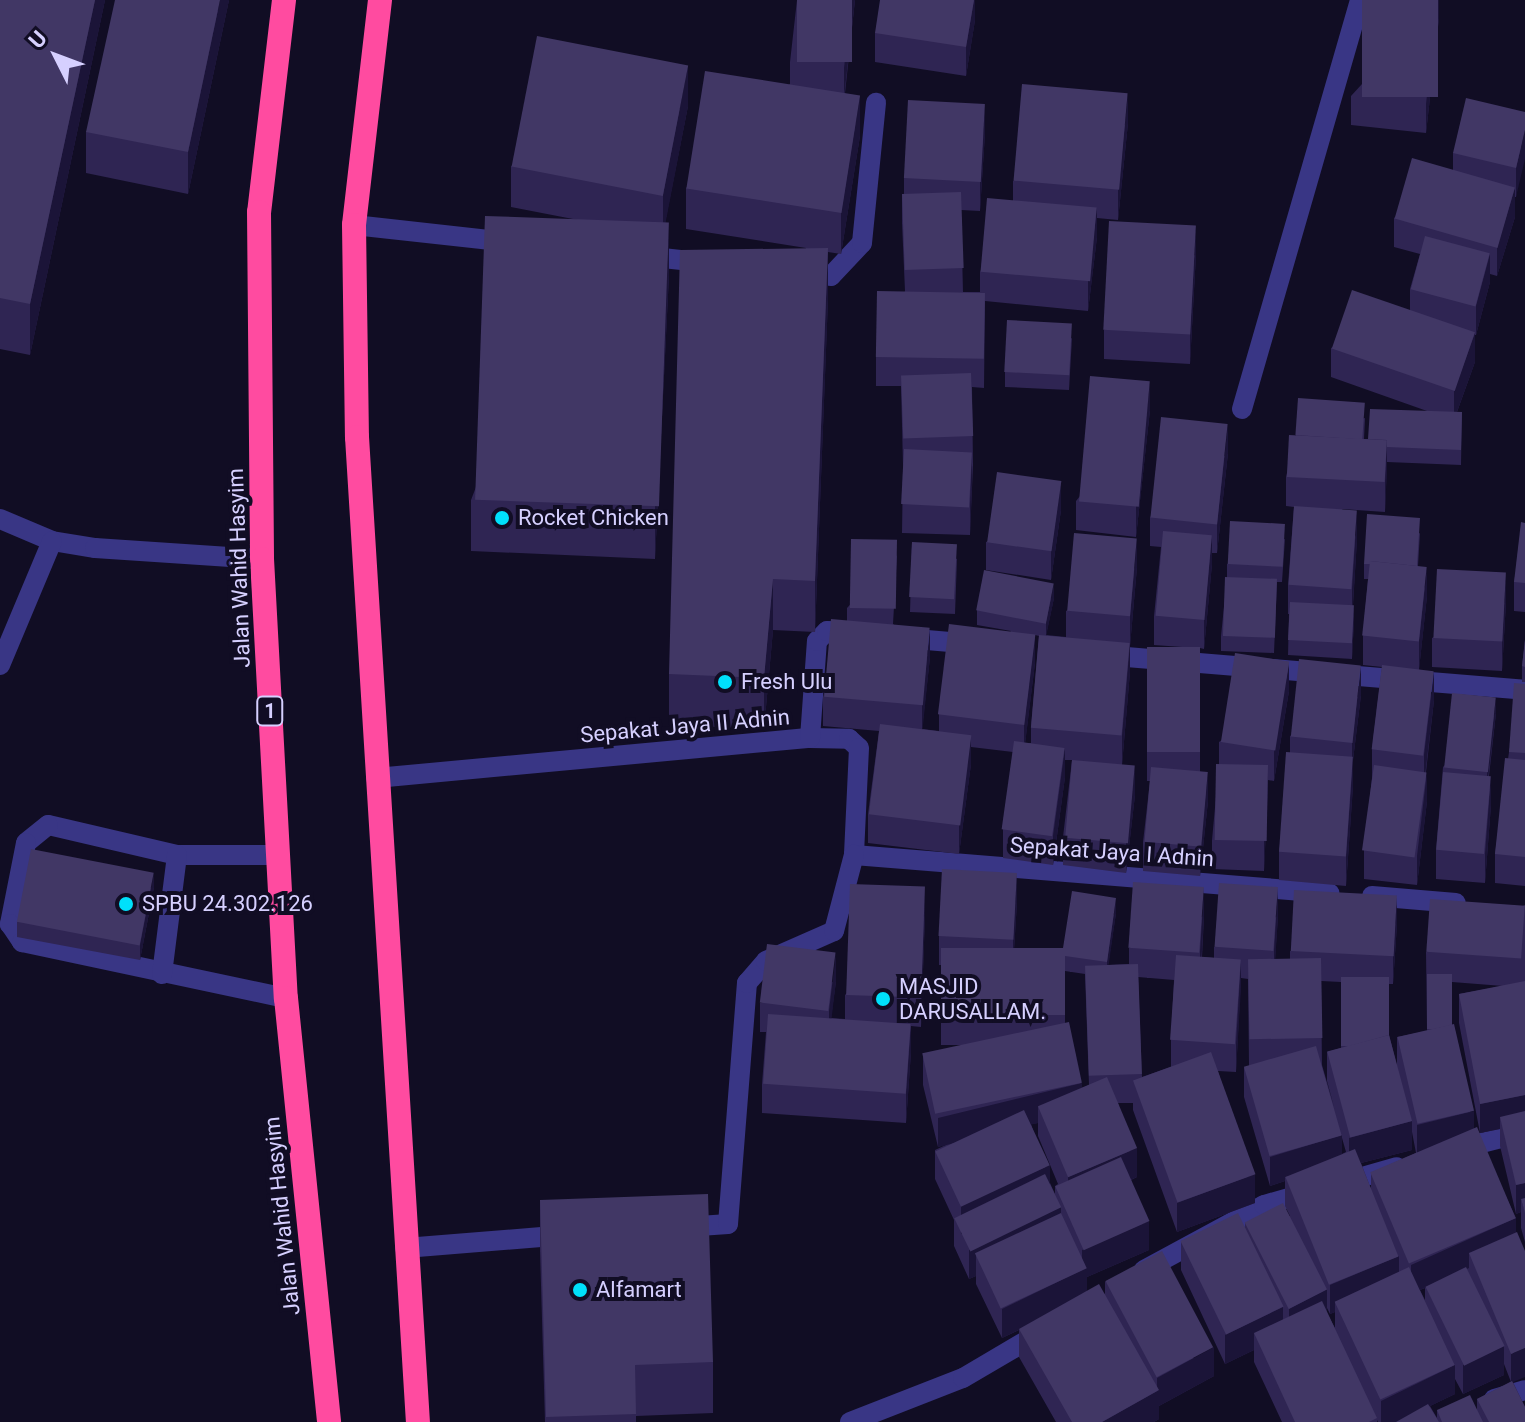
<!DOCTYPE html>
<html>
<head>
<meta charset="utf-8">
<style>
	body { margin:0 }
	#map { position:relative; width:1525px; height:1422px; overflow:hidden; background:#110d24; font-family:Roboto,sans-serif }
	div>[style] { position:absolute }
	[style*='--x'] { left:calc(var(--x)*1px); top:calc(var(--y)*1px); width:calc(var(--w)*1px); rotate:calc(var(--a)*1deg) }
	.lane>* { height:20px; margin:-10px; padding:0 10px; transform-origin:10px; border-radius:10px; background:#393685 }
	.street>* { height:20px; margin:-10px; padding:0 10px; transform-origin:10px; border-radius:10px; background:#393685 }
	.highway>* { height:24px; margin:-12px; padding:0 12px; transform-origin:12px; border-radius:12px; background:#ff4ba0 }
	.wall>* { inset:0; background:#2f2553 }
	.shaded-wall>* { inset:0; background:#1b1438 }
	.building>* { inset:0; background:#413765; transform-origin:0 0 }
	.dots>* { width:22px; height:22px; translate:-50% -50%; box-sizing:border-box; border:4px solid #110d24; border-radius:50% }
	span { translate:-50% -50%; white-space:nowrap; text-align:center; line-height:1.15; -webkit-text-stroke:8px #110d24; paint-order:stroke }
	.shield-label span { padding:2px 6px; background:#110d24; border:2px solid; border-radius:6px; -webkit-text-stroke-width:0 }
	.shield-label { font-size:20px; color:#d6d0ff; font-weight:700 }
	.poi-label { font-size:22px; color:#d6d0ff }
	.left { translate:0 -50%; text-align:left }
	.street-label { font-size:22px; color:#d6d0ff }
	.north { position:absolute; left:16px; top:16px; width:80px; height:80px; -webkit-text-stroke:6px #110d24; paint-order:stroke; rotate:312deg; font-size:22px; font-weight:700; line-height:32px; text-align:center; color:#d6d0ff }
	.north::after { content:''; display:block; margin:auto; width:28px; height:36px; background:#d6d0ff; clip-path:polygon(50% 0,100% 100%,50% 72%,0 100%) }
</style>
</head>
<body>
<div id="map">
	<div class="lane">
		<i style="--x:0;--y:519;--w:56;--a:22.9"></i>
		<i style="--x:52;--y:541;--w:44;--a:9.2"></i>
		<i style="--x:95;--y:548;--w:167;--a:3.8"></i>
		<i style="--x:903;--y:638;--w:71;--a:4.8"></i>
		<i style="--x:1102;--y:655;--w:424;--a:4.7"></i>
		<i style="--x:0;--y:665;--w:134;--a:-67.2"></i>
		<i style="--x:810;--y:738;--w:39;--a:1"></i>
		<i style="--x:849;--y:739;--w:13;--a:42"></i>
		<i style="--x:859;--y:748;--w:107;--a:92.7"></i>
		<i style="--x:854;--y:855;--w:477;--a:4.6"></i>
		<i style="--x:376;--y:778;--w:436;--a:-5.3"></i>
		<i style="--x:810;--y:738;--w:97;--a:-85.9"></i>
		<i style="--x:817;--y:641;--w:14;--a:-45"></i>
		<i style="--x:827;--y:631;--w:28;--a:2"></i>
		<i style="--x:278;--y:855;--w:101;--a:180"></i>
		<i style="--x:177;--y:855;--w:132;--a:-166.9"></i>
		<i style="--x:48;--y:825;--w:28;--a:141"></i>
		<i style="--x:26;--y:843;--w:83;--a:101.2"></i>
		<i style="--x:10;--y:924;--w:22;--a:56"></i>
		<i style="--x:22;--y:942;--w:270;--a:12"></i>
		<i style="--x:1372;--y:896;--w:84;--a:4.8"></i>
		<i style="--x:162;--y:974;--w:120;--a:-82.8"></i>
		<i style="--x:685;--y:1227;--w:43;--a:-4"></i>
		<i style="--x:728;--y:1224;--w:242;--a:-85.5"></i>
		<i style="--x:747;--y:983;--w:29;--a:-49"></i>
		<i style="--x:766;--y:961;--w:74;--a:-23.8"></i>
		<i style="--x:834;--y:931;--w:79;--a:-75.3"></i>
		<i style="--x:405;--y:1248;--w:161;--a:-4.6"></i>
	</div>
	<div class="street">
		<i style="--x:354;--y:225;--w:156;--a:6.3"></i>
		<i style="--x:644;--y:256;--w:64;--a:6.2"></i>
		<i style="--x:803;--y:273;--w:28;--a:6"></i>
		<i style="--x:831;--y:276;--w:45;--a:-46.8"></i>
		<i style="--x:862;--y:243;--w:141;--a:-84.3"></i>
		<i style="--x:1242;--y:409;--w:426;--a:-73.9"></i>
		<i style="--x:1458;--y:1149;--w:69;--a:-14.2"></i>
		<i style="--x:1144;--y:1270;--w:136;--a:-28.4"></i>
		<i style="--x:1264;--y:1205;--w:138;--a:-15.9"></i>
		<i style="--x:1494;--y:1399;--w:32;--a:-16"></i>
		<i style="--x:850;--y:1422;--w:121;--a:-21.3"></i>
		<i style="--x:963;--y:1378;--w:91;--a:-30.5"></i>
	</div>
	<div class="highway">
		<i style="--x:284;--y:0;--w:213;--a:96.7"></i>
		<i style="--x:259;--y:212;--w:347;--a:89.5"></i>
		<i style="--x:262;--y:559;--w:440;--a:86.9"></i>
		<i style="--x:286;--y:998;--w:426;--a:84.2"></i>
		<i style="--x:380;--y:0;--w:226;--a:96.6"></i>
		<i style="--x:354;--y:225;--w:212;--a:89.2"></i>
		<i style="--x:357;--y:437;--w:987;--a:86.46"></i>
	</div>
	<div class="wall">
		<i style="clip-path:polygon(0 0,105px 0,30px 355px,0 349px)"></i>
		<i style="clip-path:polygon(229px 0,188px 194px,86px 173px,86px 132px)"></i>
		<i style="clip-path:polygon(797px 0,855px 0,845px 93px,860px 136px,841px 254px,828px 252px,828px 299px,815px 632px,773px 630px,764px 729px,669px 725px,669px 674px,806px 248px,686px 229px,686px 188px,790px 84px,790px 62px)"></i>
		<i style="clip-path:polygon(975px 0,975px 20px,966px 76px,875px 62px,875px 33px)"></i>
		<i style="clip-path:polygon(1439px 0,1439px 18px,1426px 133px,1351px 125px,1351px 96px)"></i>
		<i style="clip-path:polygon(688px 106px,665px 223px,669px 275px,655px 559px,471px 551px,471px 500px,578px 220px,511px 207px,511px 166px)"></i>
		<i style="clip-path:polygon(1525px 112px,1516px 197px,1515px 197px,1515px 217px,1497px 276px,1490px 274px,1490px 282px,1476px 335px,1475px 335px,1475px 362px,1457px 412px,1462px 412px,1461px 465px,1387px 462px,1385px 512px,1342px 509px,1357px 539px,1353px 605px,1354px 620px,1352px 659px,1288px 655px,1289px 614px,1288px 614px,1288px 585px,1294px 507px,1286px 506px,1286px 477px,1296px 435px,1365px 418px,1364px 439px,1368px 439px,1427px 411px,1331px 377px,1331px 348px,1410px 310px,1410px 289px,1420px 254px,1394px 247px,1394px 218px,1453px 170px,1453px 153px)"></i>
		<i style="clip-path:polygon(1128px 123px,1118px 220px,1097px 218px,1097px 237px,1088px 311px,985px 301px,984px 388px,972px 387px,973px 465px,970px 535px,902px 533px,903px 465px,901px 386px,876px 386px,876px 357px,905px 291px,902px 223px,902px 194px,904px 194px,904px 178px,985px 133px,980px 211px,961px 210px,963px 292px,980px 292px,980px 272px,1013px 200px,1013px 181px)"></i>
		<i style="clip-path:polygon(1196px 254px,1190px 364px,1104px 359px,1104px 330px)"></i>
		<i style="clip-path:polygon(1072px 338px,1069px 390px,1005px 387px,1005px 372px)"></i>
		<i style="clip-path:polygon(1150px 410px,1136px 537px,1076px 530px,1076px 501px)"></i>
		<i style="clip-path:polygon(1228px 453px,1217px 553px,1212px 553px,1212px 564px,1204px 649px,1200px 648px,1200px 771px,1208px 801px,1200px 876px,1143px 871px,1143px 842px,1150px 781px,1147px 781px,1147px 647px,1182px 647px,1154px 645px,1154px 616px,1161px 547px,1150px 546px,1150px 517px)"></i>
		<i style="clip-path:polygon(1061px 510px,1051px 580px,986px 570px,986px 542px)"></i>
		<i style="clip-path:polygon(1525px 523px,1525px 612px,1514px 611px,1514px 582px)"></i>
		<i style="clip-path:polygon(1420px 533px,1418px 566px,1427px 596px,1419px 669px,1434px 700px,1426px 772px,1427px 801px,1417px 885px,1364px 879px,1364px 850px,1372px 778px,1372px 749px,1382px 667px,1363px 665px,1363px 636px,1368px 579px,1364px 579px,1364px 564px)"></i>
		<i style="clip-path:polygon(1285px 539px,1282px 582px,1277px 582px,1274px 653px,1221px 651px,1221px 636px,1227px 577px,1227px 564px)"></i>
		<i style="clip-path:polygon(912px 542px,957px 559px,955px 614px,910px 612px)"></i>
		<i style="clip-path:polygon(evenodd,897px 555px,893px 624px,930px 657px,922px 729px,939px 731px,939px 714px,1011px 631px,977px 625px,977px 610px,1054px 598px,1046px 635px,1066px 637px,1066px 611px,1137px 567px,1130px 646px,1130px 672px,1122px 765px,1135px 795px,1126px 873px,1063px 865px,1063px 837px,1072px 760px,1065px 760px,1065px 777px,1053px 865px,1003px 858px,1003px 829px,1013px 752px,971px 747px,971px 764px,959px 854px,868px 843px,868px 814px,879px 731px,823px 726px,823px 697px,847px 620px,847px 608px,897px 555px,1035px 635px,1039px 636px,1031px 728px,1031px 743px,1025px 743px,1035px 663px,1035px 635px)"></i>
		<i style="clip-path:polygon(1506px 602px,1502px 671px,1432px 667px,1432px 638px)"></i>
		<i style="clip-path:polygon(1525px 640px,1525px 682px,1522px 682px,1522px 666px)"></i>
		<i style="clip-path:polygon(1525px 684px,1525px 886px,1495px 883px,1495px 854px,1509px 752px)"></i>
		<i style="clip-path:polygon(1289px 691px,1274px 781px,1268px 780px,1264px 871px,1212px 869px,1212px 840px,1219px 764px,1219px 742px)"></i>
		<i style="clip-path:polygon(1361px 695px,1353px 760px,1353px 786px,1346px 886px,1279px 880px,1279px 852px,1290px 753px,1290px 736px)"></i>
		<i style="clip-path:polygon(1496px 713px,1489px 776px,1491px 805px,1485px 883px,1436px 879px,1436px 850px,1443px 767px)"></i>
		<i style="clip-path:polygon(154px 887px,140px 960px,17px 937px,17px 922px)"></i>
		<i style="clip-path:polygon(evenodd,1017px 902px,1014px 949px,1063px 948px,1116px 913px,1108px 965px,1129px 964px,1129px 948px,1204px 916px,1202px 957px,1214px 958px,1214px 947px,1278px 916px,1275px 959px,1290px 959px,1290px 951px,1397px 924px,1393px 984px,1389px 984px,1389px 1035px,1397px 1066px,1397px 1037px,1427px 1031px,1426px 952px,1525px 905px,1525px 1242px,1521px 1228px,1521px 1212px,1516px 1214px,1500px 1146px,1500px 1129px,1480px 1133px,1459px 1023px,1459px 994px,1503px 986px,1452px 982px,1452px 1025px,1474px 1129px,1516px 1218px,1513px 1382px,1525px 1407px,1525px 1379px,1525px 1422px,1378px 1422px,1377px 1420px,1377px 1422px,1282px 1422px,1254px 1362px,1254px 1350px,1225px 1364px,1181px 1270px,1181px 1241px,1245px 1227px,1245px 1223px,1290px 1216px,1285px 1206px,1285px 1181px,1270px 1186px,1244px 1097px,1244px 1068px,1249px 1066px,1248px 979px,1241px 978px,1236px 1072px,1218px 1071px,1255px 1203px,1177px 1232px,1133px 1110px,1133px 1103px,1118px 1103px,1137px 1177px,1131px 1180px,1149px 1250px,1087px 1277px,1087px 1291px,1105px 1294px,1105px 1281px,1214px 1376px,1159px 1406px,1159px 1419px,1154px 1422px,1056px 1422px,1019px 1357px,1019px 1330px,1002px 1338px,976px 1284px,976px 1276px,969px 1279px,954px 1246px,954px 1220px,935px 1179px,935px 1150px,948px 1144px,938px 1147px,923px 1085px,923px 1056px,971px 1045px,941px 1045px,941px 965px,939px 965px,939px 936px,1017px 902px,1065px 971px,1085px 974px,1089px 1085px,1082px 1088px,1065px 1023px,1065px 971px,1017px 902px,1138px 977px,1174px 980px,1171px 1040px,1171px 1067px,1142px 1077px,1138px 977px,1017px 902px,1321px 981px,1341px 982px,1341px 1048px,1327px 1052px,1327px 1081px,1334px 1107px,1322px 1065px,1321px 981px,1017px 902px,1038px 1123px,1038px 1136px,1058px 1184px,1055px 1186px,1055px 1194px,1050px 1183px,1031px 1124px,1038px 1123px,1017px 902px,1412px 1132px,1416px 1153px,1371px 1173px,1371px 1189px,1361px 1163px,1412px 1150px,1412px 1132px,1017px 902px,1342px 1138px,1346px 1152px,1342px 1154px,1342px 1138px,1017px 902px,1425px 1288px,1425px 1300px,1420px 1290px,1425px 1288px,1017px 902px,1327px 1308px,1330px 1314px,1335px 1312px,1335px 1328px,1327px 1313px,1327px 1308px,1017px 902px,1504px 1364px,1511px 1382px,1477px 1399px,1477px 1410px,1437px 1410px,1437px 1418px,1430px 1406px,1455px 1394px,1455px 1379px,1463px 1394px,1504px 1375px,1504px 1364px)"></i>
		<i style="clip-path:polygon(925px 915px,921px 1027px,911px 1026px,911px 1052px,906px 1123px,762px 1113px,762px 1084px,766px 1032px,760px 1032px,760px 1003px,836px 981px,831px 1018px,845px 1019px,845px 995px)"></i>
		<i style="clip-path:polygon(540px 1200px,713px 1362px,713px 1413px,636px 1416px,636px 1422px,545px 1422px,540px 1251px)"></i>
	</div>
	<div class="shaded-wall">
		<i style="clip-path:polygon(95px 0,105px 0,30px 355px,30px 304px)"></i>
		<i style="clip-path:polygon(220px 0,229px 0,188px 194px,188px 152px)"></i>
		<i style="clip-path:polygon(852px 0,855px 0,844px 97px,844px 68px)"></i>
		<i style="clip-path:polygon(974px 0,975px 0,975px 20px,966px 76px,966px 47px)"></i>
		<i style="clip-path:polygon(1438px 0,1439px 0,1439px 18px,1426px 133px,1426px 104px)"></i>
		<i style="clip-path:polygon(688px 65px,688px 106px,663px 236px,663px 195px)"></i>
		<i style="clip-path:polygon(1128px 94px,1128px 123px,1118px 220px,1118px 191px)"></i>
		<i style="clip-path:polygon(860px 95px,860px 136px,841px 254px,841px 213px)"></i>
		<i style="clip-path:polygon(985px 104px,985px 133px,980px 211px,980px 182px)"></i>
		<i style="clip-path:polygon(1525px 130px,1525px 159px,1516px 197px,1516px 168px)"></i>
		<i style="clip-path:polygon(1515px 188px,1515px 217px,1497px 276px,1497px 247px)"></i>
		<i style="clip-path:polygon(1097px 208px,1097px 237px,1088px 311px,1088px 282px)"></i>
		<i style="clip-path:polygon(669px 224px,669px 275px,655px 559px,655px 508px)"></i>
		<i style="clip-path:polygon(1196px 225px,1196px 254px,1190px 364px,1190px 335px)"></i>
		<i style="clip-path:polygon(828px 248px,828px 299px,815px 632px,815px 581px)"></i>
		<i style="clip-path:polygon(1490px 254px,1490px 282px,1476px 335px,1476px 306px)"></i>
		<i style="clip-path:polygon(1475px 333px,1475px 362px,1454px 420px,1454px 391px)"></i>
		<i style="clip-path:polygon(1150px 381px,1150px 410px,1136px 537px,1136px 508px)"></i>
		<i style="clip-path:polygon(1228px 424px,1228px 453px,1217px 553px,1217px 524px)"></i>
		<i style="clip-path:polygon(1387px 440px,1387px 469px,1385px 512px,1385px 483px)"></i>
		<i style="clip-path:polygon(972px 452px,972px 481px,970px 535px,970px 506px)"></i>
		<i style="clip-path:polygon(1061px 481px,1061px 510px,1051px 580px,1051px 551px)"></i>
		<i style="clip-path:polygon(1357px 510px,1357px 539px,1352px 618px,1352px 589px)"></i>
		<i style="clip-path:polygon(1212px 535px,1212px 564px,1204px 649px,1204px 620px)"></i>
		<i style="clip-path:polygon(1137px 538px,1137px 567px,1130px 646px,1130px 617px)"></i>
		<i style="clip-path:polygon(1427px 567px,1427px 596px,1419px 670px,1419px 641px)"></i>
		<i style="clip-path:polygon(1506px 573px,1506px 602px,1502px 671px,1502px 642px)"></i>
		<i style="clip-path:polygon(773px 579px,773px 630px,764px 729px,764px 678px)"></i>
		<i style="clip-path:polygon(1054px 583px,1054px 598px,1046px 637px,1046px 622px)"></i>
		<i style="clip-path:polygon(1354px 605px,1354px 620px,1352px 659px,1352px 644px)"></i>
		<i style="clip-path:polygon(930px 628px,930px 657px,922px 735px,922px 706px)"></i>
		<i style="clip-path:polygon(1035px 634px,1035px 663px,1024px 753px,1024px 724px)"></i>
		<i style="clip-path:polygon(1130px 643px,1130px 672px,1122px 765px,1122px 736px)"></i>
		<i style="clip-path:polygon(1289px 662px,1289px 691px,1274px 781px,1274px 752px)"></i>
		<i style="clip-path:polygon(1361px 666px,1361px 695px,1353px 760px,1353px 786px,1346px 886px,1346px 857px,1352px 772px,1352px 743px)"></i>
		<i style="clip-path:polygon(1434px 671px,1434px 700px,1424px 784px,1424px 755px)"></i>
		<i style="clip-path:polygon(1496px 698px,1496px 713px,1487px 787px,1487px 772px)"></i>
		<i style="clip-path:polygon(971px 735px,971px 764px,959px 854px,959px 825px)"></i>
		<i style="clip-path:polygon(1065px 748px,1065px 777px,1053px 865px,1053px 836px)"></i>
		<i style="clip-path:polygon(1268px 765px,1268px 794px,1264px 871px,1264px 842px)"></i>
		<i style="clip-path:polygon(1135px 766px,1135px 795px,1126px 873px,1126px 844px)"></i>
		<i style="clip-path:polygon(1208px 772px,1208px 801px,1200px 876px,1200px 847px)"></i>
		<i style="clip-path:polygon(1427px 772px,1427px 801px,1417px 885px,1417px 856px)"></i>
		<i style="clip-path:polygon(1491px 776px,1491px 805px,1485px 883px,1485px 854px)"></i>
		<i style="clip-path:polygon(154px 872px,154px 887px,140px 960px,140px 945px)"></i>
		<i style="clip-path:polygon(1017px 873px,1017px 902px,1013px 968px,1013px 939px)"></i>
		<i style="clip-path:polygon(925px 887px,925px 915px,921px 1027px,921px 998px)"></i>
		<i style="clip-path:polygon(1204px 887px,1204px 916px,1200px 981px,1200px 952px)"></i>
		<i style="clip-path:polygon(1278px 887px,1278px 916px,1274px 980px,1274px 951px)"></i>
		<i style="clip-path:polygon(1397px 895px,1397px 924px,1393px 984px,1393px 956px)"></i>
		<i style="clip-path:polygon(1116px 898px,1116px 913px,1107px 977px,1107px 962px)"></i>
		<i style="clip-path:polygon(836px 952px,836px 981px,829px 1040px,829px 1011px)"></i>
		<i style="clip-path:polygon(1241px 959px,1241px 988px,1236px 1072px,1236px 1044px)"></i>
		<i style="clip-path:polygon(911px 1023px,911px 1052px,906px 1123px,906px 1094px)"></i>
		<i style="clip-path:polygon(1082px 1083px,1082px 1112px,1038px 1107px,1038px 1123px,938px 1147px,938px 1118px)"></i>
		<i style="clip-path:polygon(1525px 1095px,1525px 1124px,1500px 1117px,1500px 1129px,1480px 1133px,1480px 1104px)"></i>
		<i style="clip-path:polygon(1474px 1111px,1474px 1140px,1417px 1154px,1417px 1125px)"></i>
		<i style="clip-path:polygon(1412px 1121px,1412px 1150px,1349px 1166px,1349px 1138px)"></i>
		<i style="clip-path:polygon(1342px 1135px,1342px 1164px,1285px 1177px,1285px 1181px,1270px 1186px,1270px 1157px)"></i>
		<i style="clip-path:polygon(1137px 1148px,1137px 1177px,1068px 1206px,1068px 1177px)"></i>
		<i style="clip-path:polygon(1050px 1165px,1050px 1194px,961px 1234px,961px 1205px)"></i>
		<i style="clip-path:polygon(1255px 1174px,1255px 1203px,1177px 1232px,1177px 1203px)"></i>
		<i style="clip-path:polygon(1525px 1183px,1525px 1212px,1521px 1199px,1521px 1212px,1516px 1214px,1516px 1185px)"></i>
		<i style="clip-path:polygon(1061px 1207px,1061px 1236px,976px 1255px,976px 1276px,969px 1279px,969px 1250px)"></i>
		<i style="clip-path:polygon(1516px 1218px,1516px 1247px,1469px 1253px,1469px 1268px,1411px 1294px,1411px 1265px)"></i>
		<i style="clip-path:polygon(1149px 1221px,1149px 1250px,1087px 1277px,1087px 1297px,1002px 1338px,1002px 1309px,1082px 1270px,1082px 1250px)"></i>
		<i style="clip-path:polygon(1399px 1256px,1399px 1285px,1335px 1302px,1335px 1312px,1330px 1314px,1330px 1285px)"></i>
		<i style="clip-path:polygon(1327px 1289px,1327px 1318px,1289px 1338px,1289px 1309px)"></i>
		<i style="clip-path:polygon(1283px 1307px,1283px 1336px,1254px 1333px,1254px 1350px,1225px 1364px,1225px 1335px)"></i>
		<i style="clip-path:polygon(1504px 1346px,1504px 1375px,1463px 1394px,1463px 1365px)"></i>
		<i style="clip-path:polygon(1214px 1347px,1214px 1376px,1159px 1406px,1159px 1419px,1154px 1422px,1102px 1422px,1157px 1391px,1157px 1378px)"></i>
		<i style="clip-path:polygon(1525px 1348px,1525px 1377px,1511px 1383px,1511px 1354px)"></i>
		<i style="clip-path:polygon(1455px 1365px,1455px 1394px,1397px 1422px,1381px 1422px,1381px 1401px)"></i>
	</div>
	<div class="building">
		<i style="clip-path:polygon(0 0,95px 0,30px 304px,0 298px)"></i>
		<i style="clip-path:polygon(115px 0,220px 0,188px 152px,86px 132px)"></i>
		<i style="left:797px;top:0;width:55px;height:62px"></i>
		<i style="clip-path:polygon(880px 0,974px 0,966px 47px,875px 33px)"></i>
		<i style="left:1362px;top:0;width:76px;height:97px"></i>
		<i style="left:537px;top:36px;width:154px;height:133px;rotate:11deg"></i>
		<i style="left:705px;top:71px;width:157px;height:119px;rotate:9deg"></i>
		<i style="left:1022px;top:84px;width:106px;height:97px;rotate:5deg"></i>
		<i style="clip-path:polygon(1466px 98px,1525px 112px,1525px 130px,1516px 168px,1453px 153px)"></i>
		<i style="left:908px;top:100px;width:77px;height:78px;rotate:3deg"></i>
		<i style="left:1412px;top:158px;width:107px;height:63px;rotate:16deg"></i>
		<i style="left:961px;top:192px;width:76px;height:59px;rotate:88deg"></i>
		<i style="left:987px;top:198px;width:110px;height:74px;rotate:5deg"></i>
		<i style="left:485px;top:216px;width:184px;height:284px;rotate:2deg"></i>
		<i style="left:1109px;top:221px;width:87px;height:109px;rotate:3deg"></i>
		<i style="left:1425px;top:236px;width:67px;height:55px;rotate:15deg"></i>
		<i style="clip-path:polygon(828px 248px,815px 581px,773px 579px,764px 678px,669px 674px,680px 250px)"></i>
		<i style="left:1352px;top:290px;width:130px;height:62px;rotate:19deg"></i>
		<i style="left:877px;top:291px;width:108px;height:66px;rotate:1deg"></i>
		<i style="left:1007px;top:320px;width:65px;height:52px;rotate:3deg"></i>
		<i style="left:971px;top:373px;width:63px;height:70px;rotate:88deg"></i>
		<i style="left:1090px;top:376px;width:60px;height:126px;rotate:5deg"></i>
		<i style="left:1298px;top:398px;width:67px;height:37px;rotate:4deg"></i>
		<i style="clip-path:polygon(1370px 409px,1462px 412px,1461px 450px,1387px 447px,1387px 440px,1368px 439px)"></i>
		<i style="left:1161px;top:417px;width:67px;height:101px;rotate:6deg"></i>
		<i style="left:1289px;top:435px;width:98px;height:42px;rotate:3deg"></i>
		<i style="left:904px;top:449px;width:68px;height:55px;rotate:3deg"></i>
		<i style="left:997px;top:472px;width:65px;height:71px;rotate:8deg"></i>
		<i style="left:1294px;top:506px;width:63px;height:79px;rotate:4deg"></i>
		<i style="clip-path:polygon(1367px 514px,1420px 518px,1417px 566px,1370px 561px,1370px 564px,1364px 564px)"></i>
		<i style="left:1230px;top:521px;width:55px;height:43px;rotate:3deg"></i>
		<i style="clip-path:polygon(1521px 522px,1525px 523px,1525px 583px,1514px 582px)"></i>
		<i style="left:1163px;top:531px;width:49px;height:85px;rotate:5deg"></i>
		<i style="left:1074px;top:533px;width:63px;height:78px;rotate:5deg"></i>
		<i style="left:851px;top:539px;width:46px;height:69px;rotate:1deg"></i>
		<i style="left:912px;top:542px;width:45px;height:55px;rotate:3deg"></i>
		<i style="left:1370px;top:561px;width:57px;height:75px;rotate:6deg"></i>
		<i style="left:1437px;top:569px;width:69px;height:69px;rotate:3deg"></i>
		<i style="left:984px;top:570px;width:71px;height:41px;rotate:11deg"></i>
		<i style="left:1225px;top:577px;width:52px;height:59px;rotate:2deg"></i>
		<i style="left:1290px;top:602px;width:64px;height:38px;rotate:3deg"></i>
		<i style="left:831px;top:619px;width:99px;height:78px;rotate:5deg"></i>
		<i style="left:949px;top:624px;width:87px;height:91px;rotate:7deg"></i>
		<i style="left:1039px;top:635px;width:91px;height:93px;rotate:5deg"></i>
		<i style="clip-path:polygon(1525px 640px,1525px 667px,1522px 666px)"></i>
		<i style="left:1147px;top:647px;width:53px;height:105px"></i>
		<i style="left:1235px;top:653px;width:55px;height:90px;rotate:9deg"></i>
		<i style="left:1299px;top:659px;width:62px;height:78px;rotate:6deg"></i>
		<i style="left:1382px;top:665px;width:52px;height:85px;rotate:7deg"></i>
		<i style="clip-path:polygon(1514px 683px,1525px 684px,1525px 753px,1509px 752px)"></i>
		<i style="left:1452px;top:693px;width:44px;height:75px;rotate:6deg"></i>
		<i style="left:880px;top:724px;width:92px;height:91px;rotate:7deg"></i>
		<i style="left:1014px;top:741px;width:51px;height:89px;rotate:8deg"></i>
		<i style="left:1286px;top:752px;width:67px;height:100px;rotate:4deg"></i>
		<i style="clip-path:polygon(1505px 758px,1525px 760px,1525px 857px,1495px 854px)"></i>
		<i style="left:1072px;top:760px;width:63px;height:78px;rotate:5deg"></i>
		<i style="left:1216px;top:764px;width:52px;height:76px;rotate:1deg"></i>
		<i style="left:1374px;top:765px;width:53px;height:86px;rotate:8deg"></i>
		<i style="left:1151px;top:767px;width:57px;height:75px;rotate:5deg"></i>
		<i style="left:1443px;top:772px;width:48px;height:78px;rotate:5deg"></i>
		<i style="left:31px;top:849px;width:125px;height:74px;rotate:11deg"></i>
		<i style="left:942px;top:869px;width:75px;height:67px;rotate:3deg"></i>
		<i style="left:1133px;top:882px;width:71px;height:66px;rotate:4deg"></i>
		<i style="left:1219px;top:883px;width:59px;height:64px;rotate:4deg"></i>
		<i style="left:850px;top:884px;width:75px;height:111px;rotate:2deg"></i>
		<i style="left:1294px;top:890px;width:103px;height:61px;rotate:3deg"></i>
		<i style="clip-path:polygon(1072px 891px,1116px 898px,1107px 962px,1065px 956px,1065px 948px,1063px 948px)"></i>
		<i style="left:1430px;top:899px;width:95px;height:53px;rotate:4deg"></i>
		<i style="left:767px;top:944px;width:69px;height:59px;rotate:7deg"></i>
		<i style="left:1065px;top:948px;width:67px;height:124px;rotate:90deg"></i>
		<i style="left:1176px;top:955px;width:65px;height:85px;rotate:4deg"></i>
		<i style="left:1321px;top:958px;width:80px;height:73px;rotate:89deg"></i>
		<i style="left:1138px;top:964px;width:110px;height:53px;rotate:88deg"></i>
		<i style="clip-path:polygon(1427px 974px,1452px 974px,1452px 1025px,1434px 1029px,1427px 1029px)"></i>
		<i style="clip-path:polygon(1341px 977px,1389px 977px,1389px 1035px,1350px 1046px,1341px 1046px)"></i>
		<i style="clip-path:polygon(1525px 981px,1525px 1095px,1480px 1104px,1459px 994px)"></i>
		<i style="left:768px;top:1014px;width:143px;height:70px;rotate:4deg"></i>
		<i style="left:1069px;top:1022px;width:62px;height:150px;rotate:78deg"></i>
		<i style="left:1454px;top:1024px;width:89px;height:58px;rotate:77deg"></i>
		<i style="left:1389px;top:1035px;width:89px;height:64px;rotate:75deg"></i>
		<i style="left:1316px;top:1046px;width:93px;height:75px;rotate:74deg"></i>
		<i style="left:1211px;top:1052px;width:130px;height:83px;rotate:70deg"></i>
		<i style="left:1107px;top:1077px;width:77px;height:75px;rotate:67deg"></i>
		<i style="left:1024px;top:1110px;width:61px;height:98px;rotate:65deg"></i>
		<i style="clip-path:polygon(1525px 1111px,1525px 1183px,1516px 1185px,1500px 1117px)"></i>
		<i style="left:1477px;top:1127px;width:99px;height:116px;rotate:67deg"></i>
		<i style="left:1355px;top:1149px;width:116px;height:75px;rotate:68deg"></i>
		<i style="left:1121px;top:1157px;width:70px;height:72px;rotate:66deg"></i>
		<i style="left:1045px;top:1174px;width:37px;height:101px;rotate:64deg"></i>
		<i style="clip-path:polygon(708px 1194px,713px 1362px,635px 1365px,636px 1414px,546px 1417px,540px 1200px)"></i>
		<i style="clip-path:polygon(1525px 1198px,1525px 1213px,1521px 1199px)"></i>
		<i style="left:1283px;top:1203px;width:97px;height:43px;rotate:63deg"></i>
		<i style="left:1061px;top:1213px;width:61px;height:95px;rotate:65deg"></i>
		<i style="left:1238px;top:1213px;width:104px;height:64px;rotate:64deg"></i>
		<i style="clip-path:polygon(1517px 1232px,1525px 1251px,1525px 1348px,1511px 1354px,1469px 1253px)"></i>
		<i style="left:1162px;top:1251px;width:109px;height:64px;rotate:62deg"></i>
		<i style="left:1409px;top:1267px;width:108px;height:82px;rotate:65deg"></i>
		<i style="left:1466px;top:1267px;width:88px;height:45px;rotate:64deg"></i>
		<i style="clip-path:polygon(1099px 1284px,1159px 1390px,1102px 1422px,1072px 1422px,1019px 1329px)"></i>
		<i style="clip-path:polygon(1322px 1301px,1377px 1418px,1369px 1422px,1295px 1422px,1254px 1333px)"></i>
		<i style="clip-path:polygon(1512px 1381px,1525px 1407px,1525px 1422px,1489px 1422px,1477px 1399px)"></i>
		<i style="clip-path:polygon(1470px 1395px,1483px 1422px,1442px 1422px,1437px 1410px)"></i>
		<i style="clip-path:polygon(1428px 1404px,1439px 1422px,1396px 1422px)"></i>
	</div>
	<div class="dots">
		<i style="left:502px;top:518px;background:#00e0fb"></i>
		<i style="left:725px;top:682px;background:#00e0fb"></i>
		<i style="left:126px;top:904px;background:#00e0fb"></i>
		<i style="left:883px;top:999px;background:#00e0fb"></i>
		<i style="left:580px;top:1290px;background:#00e0fb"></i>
	</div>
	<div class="shield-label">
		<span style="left:270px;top:711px">1</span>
	</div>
	<div class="poi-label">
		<span class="left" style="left:518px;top:518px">Rocket Chicken</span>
		<span class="left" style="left:741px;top:682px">Fresh Ulu</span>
		<span class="left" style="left:142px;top:904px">SPBU 24.302.126</span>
		<span class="left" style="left:899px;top:999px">MASJID<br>DARUSALLAM.</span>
		<span class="left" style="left:596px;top:1290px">Alfamart</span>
	</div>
	<div class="street-label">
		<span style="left:239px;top:568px;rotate:-92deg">Jalan Wahid Hasyim</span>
		<span style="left:685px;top:726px;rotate:-5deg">Sepakat Jaya II Adnin</span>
		<span style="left:1112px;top:852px;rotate:4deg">Sepakat Jaya I Adnin</span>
		<span style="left:282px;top:1216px;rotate:-96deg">Jalan Wahid Hasyim</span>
	</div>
	<div class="north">U</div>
</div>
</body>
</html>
